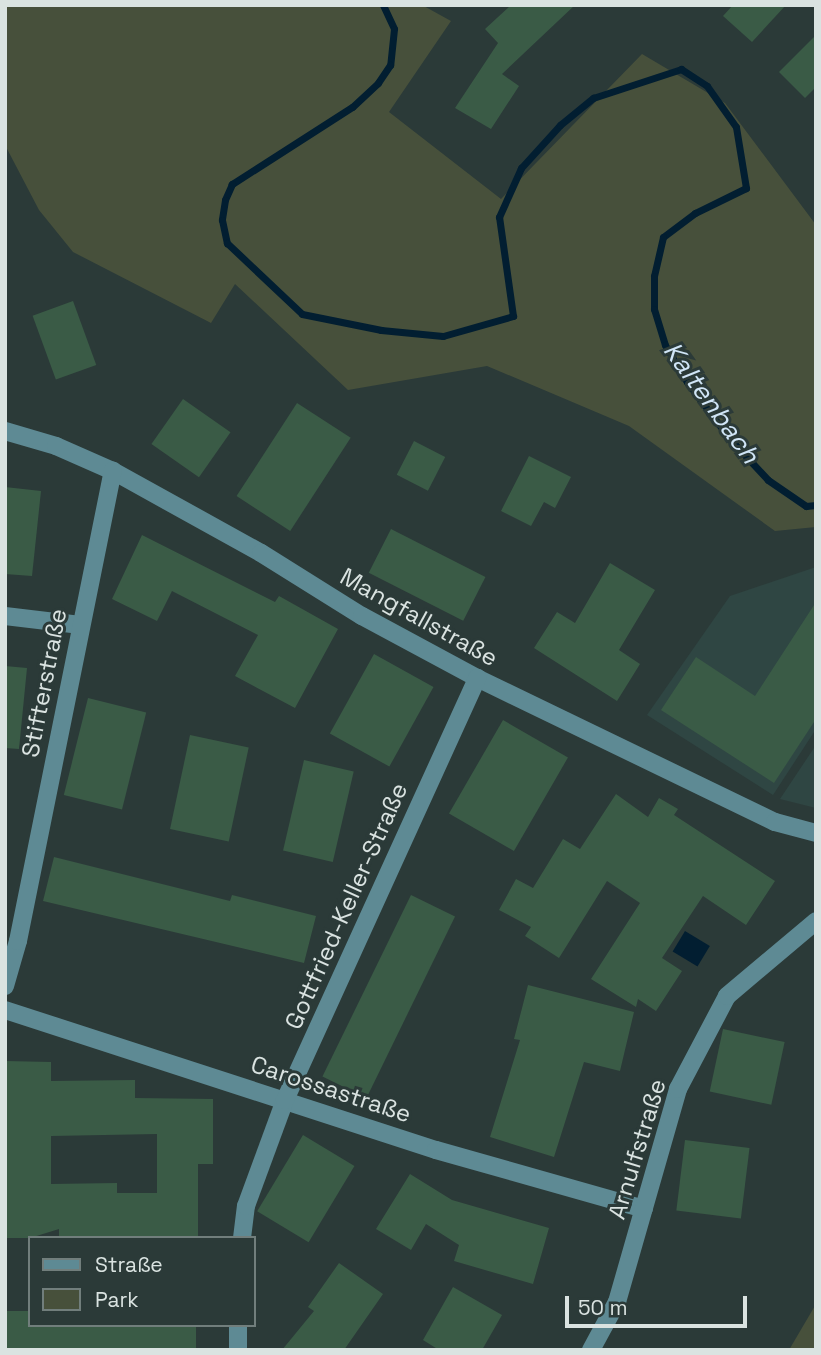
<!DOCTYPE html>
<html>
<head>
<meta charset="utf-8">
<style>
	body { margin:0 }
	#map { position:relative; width:821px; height:1355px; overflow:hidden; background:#2b3a38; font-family:"Space Grotesk",sans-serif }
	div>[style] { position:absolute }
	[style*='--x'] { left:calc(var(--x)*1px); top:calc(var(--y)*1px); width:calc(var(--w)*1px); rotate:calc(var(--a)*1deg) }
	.built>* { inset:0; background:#2f4643 }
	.green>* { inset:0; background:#47503b }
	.water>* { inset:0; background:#021e31; transform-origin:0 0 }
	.stream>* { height:7px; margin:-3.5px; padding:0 3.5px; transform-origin:3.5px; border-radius:3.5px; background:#021e31 }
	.building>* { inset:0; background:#3a5b46; transform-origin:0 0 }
	.minor>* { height:18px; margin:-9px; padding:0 9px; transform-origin:9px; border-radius:9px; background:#5e8a94 }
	span { translate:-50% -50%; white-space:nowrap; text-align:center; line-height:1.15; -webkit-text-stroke:6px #2b3a38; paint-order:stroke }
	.street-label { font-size:24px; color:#dae3e1 }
	.water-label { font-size:26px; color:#d0e5f6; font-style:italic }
	.frame { position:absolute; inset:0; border:7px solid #dae3e1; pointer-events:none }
	.legend { position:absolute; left:28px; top:1236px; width:228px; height:91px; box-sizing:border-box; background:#2b3a38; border:2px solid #717e7c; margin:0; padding:9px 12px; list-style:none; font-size:21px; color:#dae3e1 }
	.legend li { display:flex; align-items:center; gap:14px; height:35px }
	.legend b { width:35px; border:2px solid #717e7c }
	.scale { position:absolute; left:565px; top:1296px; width:182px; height:32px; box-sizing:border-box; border:4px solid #dae3e1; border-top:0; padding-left:9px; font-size:21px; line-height:24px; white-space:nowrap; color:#dae3e1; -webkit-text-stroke:5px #2b3a38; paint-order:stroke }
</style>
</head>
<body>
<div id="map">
	<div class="built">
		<i style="clip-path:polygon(816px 567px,816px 729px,773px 795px,647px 715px,730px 596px)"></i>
		<i style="clip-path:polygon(816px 745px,816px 808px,780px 799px)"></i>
	</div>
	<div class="green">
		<i style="clip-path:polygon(5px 5px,422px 5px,451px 21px,389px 112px,501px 199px,642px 54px,725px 103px,816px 225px,816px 527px,775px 531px,629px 426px,487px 366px,348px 390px,235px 284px,211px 323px,73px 252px,39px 210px,5px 145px)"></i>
		<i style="clip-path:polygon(816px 1304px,816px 1350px,789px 1350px)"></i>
	</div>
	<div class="water">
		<i style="left:685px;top:931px;width:29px;height:24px;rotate:31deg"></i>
	</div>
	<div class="stream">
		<i style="--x:383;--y:5;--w:26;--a:65"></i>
		<i style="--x:394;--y:29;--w:36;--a:96"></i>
		<i style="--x:390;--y:65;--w:22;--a:124"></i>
		<i style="--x:378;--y:83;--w:35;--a:137"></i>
		<i style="--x:352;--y:107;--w:143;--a:147.3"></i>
		<i style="--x:232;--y:184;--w:17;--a:114"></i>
		<i style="--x:225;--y:200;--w:20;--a:99"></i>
		<i style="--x:222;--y:220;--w:24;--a:78"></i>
		<i style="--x:227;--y:243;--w:103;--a:43.4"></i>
		<i style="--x:302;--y:314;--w:81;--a:11.4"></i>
		<i style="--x:381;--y:330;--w:62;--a:5.5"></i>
		<i style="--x:443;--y:336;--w:73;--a:-15.9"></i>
		<i style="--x:513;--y:316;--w:100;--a:-98"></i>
		<i style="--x:499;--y:217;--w:54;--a:-65.8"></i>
		<i style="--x:521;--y:168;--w:58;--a:-47.8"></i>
		<i style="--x:560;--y:125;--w:43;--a:-39.3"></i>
		<i style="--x:593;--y:98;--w:93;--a:-18.2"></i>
		<i style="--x:681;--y:69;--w:31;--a:33"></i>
		<i style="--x:707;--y:86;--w:50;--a:54.7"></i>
		<i style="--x:736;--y:127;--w:62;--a:80.7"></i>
		<i style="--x:746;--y:188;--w:57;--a:153.9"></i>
		<i style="--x:695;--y:213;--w:40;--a:143"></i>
		<i style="--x:663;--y:237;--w:40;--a:103"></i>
		<i style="--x:654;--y:276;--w:33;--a:90"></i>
		<i style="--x:654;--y:309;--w:38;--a:73"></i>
		<i style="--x:665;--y:345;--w:43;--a:59.3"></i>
		<i style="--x:687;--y:382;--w:70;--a:53.1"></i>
		<i style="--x:729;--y:438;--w:57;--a:47.1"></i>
		<i style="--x:768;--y:480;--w:46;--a:34.4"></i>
		<i style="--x:806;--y:506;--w:10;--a:-6"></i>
	</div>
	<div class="building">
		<i style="clip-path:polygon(511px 5px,575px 5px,502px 74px,519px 86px,491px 129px,455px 108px,498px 43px,485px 29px)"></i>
		<i style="clip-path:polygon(733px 5px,786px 5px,752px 42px,723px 16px)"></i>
		<i style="clip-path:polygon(816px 35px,816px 87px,805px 98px,779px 72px)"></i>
		<i style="left:73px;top:301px;width:68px;height:43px;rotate:70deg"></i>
		<i style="left:183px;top:399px;width:58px;height:55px;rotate:35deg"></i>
		<i style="left:297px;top:403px;width:64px;height:111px;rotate:33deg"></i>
		<i style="left:414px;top:441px;width:35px;height:38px;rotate:27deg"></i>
		<i style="clip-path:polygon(529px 456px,571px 477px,555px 508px,544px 502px,531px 526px,501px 511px)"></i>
		<i style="clip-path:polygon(5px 487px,41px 491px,32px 576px,5px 574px)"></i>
		<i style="left:391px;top:529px;width:106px;height:49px;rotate:27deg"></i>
		<i style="clip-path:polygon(142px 535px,275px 602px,279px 596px,338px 629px,295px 708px,235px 676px,258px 635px,172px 591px,157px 621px,112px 599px)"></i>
		<i style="clip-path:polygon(610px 563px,655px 590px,619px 650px,640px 664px,617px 701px,534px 648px,557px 612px,575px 623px)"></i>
		<i style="clip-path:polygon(816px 602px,816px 719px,774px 783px,661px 710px,696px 657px,755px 696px)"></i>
		<i style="left:374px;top:654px;width:68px;height:91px;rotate:29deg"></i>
		<i style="clip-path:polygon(5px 666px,27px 668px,19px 749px,5px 748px)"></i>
		<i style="left:88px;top:698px;width:60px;height:100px;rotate:14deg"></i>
		<i style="left:503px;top:720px;width:75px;height:108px;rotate:30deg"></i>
		<i style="left:190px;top:735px;width:60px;height:96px;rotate:12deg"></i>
		<i style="left:304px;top:760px;width:51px;height:93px;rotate:13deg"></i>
		<i style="clip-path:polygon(616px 794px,648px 817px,659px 798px,678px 809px,674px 815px,775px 881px,746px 925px,703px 896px,662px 958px,682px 971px,656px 1011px,638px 999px,636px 1007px,591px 979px,640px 903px,607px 881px,559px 958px,525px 936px,531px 927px,499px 910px,516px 879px,533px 888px,563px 839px,580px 849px)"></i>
		<i style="clip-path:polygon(54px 857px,230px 901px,232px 895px,316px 916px,304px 963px,43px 901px)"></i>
		<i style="left:411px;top:895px;width:49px;height:202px;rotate:26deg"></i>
		<i style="clip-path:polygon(528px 985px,634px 1012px,620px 1071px,584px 1062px,554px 1157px,490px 1137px,520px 1040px,514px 1039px)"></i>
		<i style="left:723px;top:1029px;width:63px;height:64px;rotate:12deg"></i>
		<i style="clip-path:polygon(evenodd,5px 1061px,51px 1062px,51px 1081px,135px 1080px,135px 1098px,213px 1099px,213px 1164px,198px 1164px,198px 1238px,59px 1238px,59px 1229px,30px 1238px,5px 1238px,5px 1061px,157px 1134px,157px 1193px,117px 1193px,117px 1183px,51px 1184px,51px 1136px,157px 1134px)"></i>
		<i style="left:303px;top:1135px;width:60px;height:89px;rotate:31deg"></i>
		<i style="left:685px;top:1140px;width:65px;height:71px;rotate:7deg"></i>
		<i style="clip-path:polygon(410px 1174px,452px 1200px,549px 1228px,533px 1284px,454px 1261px,459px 1245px,426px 1224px,411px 1250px,376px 1229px)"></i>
		<i style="clip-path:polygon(339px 1263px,383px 1294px,344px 1350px,282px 1350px,314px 1311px,308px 1307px)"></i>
		<i style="clip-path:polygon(453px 1287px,502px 1315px,482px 1350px,439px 1350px,423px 1340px)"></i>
		<i style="clip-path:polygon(5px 1311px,30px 1311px,30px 1325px,196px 1325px,196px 1350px,5px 1350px)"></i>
	</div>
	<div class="minor">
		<i style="--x:5;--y:431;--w:53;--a:16.4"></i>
		<i style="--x:56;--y:446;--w:62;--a:23.7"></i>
		<i style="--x:113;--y:471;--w:169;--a:29"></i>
		<i style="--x:261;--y:553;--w:119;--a:32"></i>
		<i style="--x:362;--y:616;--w:131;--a:28.3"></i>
		<i style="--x:477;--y:678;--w:331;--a:25.8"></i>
		<i style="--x:775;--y:822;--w:42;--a:15"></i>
		<i style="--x:5;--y:616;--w:76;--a:6.8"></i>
		<i style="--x:5;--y:986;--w:47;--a:-73.9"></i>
		<i style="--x:18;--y:941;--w:480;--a:-78.6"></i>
		<i style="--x:5;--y:1010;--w:453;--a:18"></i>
		<i style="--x:436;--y:1150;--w:216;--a:15.8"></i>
		<i style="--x:242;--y:1238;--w:32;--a:-83"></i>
		<i style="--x:246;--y:1206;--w:113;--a:-69.8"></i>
		<i style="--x:285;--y:1100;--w:464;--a:-65.5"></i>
		<i style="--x:238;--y:1350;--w:25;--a:-90"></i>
		<i style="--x:591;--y:1350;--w:55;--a:-61.6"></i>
		<i style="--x:617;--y:1302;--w:222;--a:-74"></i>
		<i style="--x:678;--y:1089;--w:105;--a:-62.2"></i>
		<i style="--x:727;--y:996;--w:116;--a:-40.1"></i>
	</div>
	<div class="street-label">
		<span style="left:419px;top:617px;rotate:29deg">Mangfallstraße</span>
		<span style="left:44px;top:683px;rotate:-79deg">Stifterstraße</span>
		<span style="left:346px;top:906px;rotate:-66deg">Gottfried-Keller-Straße</span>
		<span style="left:331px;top:1089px;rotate:18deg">Carossastraße</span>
		<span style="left:637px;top:1149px;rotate:-73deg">Arnulfstraße</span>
	</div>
	<div class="water-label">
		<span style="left:711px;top:403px;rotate:54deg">Kaltenbach</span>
	</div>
	<div class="frame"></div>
	<ul class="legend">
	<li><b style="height:9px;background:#5e8a94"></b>Straße</li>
	<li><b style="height:19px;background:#47503b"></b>Park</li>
	</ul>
	<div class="scale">50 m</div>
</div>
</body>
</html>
